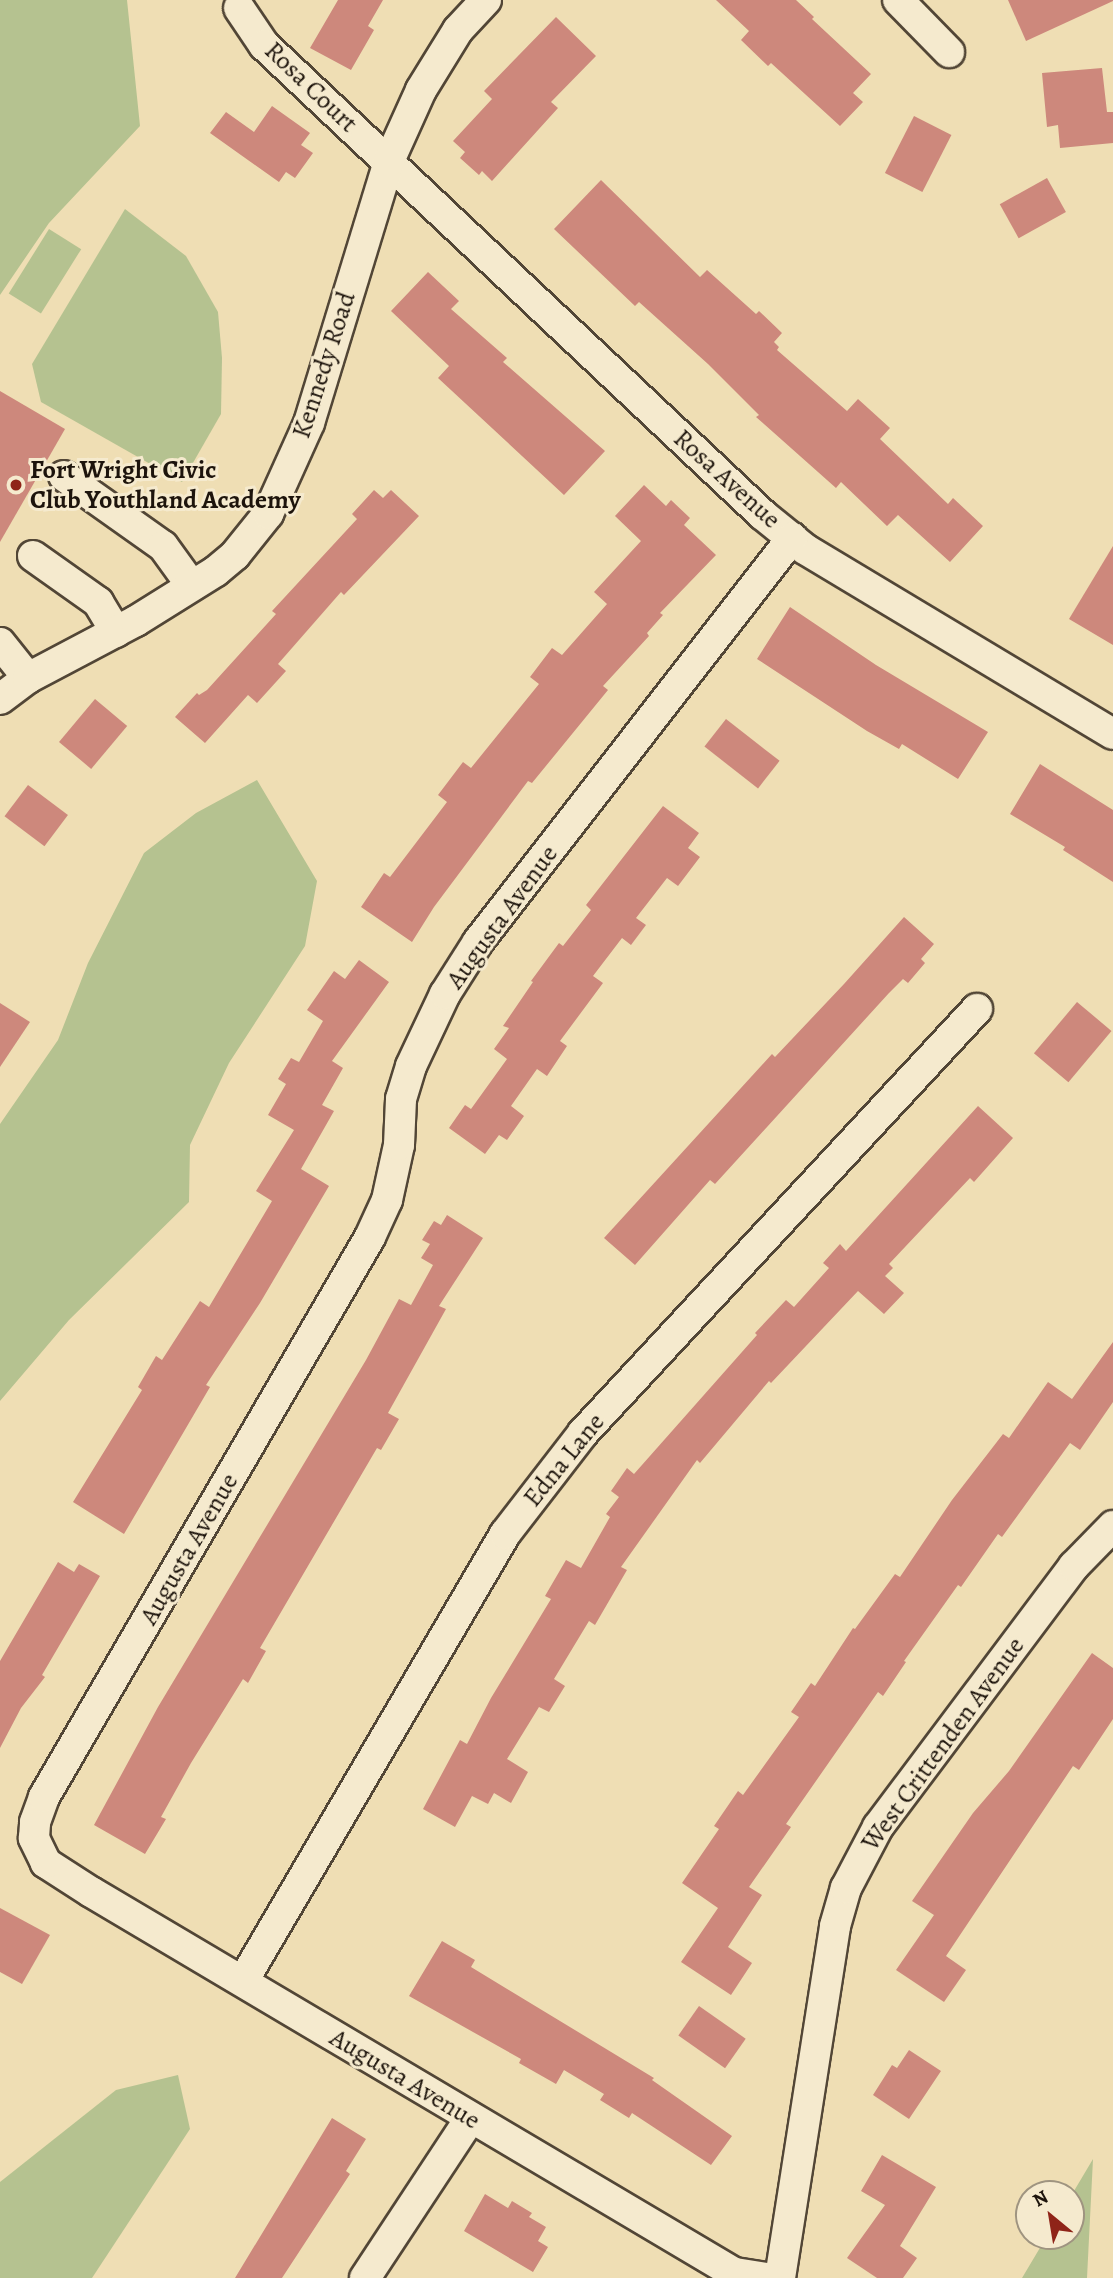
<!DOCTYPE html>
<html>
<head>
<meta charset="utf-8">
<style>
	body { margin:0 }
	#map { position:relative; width:1113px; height:2278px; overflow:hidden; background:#efdeb4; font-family:Alegreya,serif }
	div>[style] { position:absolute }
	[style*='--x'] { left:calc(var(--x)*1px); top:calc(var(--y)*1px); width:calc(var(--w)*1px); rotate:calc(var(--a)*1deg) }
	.green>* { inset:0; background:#b5c290; transform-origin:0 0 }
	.building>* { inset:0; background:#cd887c; transform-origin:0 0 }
	.roads { filter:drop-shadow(2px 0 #524636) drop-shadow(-2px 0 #524636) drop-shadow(0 2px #524636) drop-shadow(0 -2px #524636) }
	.minor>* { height:30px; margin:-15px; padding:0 15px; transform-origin:15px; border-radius:15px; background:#f5eace }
	.dots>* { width:19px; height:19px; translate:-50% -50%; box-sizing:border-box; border:4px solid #f5eace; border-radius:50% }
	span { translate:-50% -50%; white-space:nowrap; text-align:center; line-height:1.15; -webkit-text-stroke:6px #f5eace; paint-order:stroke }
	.street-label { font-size:26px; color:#1d140c }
	.poi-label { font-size:26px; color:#1d140c; font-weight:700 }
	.left { translate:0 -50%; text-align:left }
	.north { position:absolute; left:1015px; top:2180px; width:70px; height:70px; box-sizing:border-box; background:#f5eace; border:2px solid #9f9480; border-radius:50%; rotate:330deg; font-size:19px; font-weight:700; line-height:28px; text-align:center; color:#1d140c }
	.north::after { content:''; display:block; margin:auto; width:24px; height:32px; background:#8f2418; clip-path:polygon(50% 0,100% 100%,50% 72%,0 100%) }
</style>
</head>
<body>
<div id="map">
	<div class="green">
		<i style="clip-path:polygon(0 0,127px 0,140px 126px,49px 223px,0 295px)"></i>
		<i style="clip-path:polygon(125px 209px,186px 256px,218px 312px,222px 358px,221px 414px,182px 482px,41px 402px,32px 364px)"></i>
		<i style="left:49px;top:229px;width:38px;height:76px;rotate:32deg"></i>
		<i style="clip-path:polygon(257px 780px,317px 881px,305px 946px,229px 1063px,190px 1145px,189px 1202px,69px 1320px,0 1401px,0 1124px,58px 1040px,88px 963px,144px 853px,196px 813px)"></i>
		<i style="clip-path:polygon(178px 2075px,190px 2129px,92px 2278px,0 2278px,0 2182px,116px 2090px)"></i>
		<i style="clip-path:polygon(1093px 2159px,1087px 2278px,1022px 2278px,1047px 2236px,1071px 2236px,1071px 2196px)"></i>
	</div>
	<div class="building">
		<i style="clip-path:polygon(338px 0,383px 0,368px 26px,374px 30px,351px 70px,310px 48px)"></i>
		<i style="clip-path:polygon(716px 0,796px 0,814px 17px,812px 19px,871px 74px,853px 93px,863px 102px,840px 126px,771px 63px,768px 66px,741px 40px,749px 31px)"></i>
		<i style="clip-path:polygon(1008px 0,1113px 0,1113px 1px,1026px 41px)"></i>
		<i style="clip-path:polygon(556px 17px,596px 56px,551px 102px,558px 108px,492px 181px,482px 171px,479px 175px,460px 158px,465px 152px,453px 141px,492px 99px,484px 91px)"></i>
		<i style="clip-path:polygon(1102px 68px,1107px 112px,1113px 112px,1113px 143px,1060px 148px,1058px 125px,1047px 127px,1042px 73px)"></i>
		<i style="clip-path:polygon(272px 106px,310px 133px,301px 145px,313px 153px,295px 178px,286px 172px,279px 182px,210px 133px,226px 112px,254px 132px)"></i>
		<i style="left:914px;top:116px;width:42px;height:64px;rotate:27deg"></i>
		<i style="left:1047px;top:178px;width:39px;height:54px;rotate:61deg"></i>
		<i style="clip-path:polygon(601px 180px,700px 277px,707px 270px,756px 314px,759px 311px,782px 333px,774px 342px,779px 347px,777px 350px,847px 411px,858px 399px,890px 428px,880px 439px,948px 504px,953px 498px,983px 526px,950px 562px,898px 515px,887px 526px,841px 482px,836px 488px,756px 417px,759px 415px,708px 364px,639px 302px,635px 306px,554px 229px)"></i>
		<i style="clip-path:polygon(428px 272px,459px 301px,451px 309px,507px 358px,503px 362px,605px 451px,564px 495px,438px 378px,449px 366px,391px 311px)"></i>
		<i style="clip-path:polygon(0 391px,65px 429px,0 542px)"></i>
		<i style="clip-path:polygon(644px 485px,666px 506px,671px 500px,690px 518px,684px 525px,716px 555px,660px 613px,663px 615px,647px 633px,649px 636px,603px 686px,608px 690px,532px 783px,528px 781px,434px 907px,412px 942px,361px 907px,384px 873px,390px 877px,447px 802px,438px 795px,463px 762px,471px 768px,539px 684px,530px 677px,552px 648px,562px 655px,607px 604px,594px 592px,641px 541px,615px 516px)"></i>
		<i style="clip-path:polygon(374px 490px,383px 498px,391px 490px,419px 516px,344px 595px,341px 592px,278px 664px,286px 671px,257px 703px,248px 695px,205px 743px,175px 717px,197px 693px,199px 695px,207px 690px,276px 614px,272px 611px,357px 519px,352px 514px)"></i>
		<i style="clip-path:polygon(1113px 546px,1113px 645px,1069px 619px)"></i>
		<i style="clip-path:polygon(790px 607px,876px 665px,988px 732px,958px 779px,902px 744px,899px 749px,867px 731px,757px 659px)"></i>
		<i style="left:95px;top:699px;width:42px;height:56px;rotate:40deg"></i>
		<i style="left:726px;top:719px;width:68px;height:35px;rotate:38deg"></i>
		<i style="clip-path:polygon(1040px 764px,1113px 810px,1113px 882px,1063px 850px,1065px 847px,1010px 814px)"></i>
		<i style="left:28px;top:785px;width:50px;height:39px;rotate:37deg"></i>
		<i style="clip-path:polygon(663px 806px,699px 833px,688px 848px,700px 857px,678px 886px,667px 878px,636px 918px,646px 925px,631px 945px,622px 938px,593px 976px,603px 983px,560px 1041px,567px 1046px,547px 1076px,537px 1069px,511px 1106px,524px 1116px,507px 1140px,499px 1135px,485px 1154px,449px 1128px,465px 1105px,471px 1109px,507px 1059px,494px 1049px,509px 1028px,503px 1026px,533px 982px,531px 981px,559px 943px,563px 946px,591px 910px,586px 905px)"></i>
		<i style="clip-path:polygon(904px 917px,934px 944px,921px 959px,925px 963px,908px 983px,903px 979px,889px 993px,715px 1184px,710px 1180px,635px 1265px,604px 1238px,772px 1054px,775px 1057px,844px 984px)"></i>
		<i style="clip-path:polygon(359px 960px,389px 982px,332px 1061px,343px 1068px,322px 1105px,334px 1111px,301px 1169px,329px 1186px,260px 1303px,206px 1385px,210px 1387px,124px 1534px,73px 1502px,142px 1390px,138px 1387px,156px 1356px,162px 1360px,200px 1301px,209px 1307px,272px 1201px,256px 1191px,294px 1130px,268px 1115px,286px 1084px,278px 1079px,291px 1058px,299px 1062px,323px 1021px,307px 1010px,334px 971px,345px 979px)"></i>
		<i style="left:1077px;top:1002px;width:45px;height:67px;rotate:40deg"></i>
		<i style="clip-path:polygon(0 1003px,30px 1022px,0 1067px)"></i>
		<i style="clip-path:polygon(978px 1106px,1013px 1138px,974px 1182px,970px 1178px,889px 1264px,893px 1268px,885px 1276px,904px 1293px,884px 1314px,858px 1291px,771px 1383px,769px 1381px,700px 1463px,697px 1460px,621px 1567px,627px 1570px,595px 1625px,589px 1621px,554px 1679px,565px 1686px,549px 1712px,539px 1707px,507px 1759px,528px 1772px,511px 1803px,494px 1793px,488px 1804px,472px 1796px,455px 1827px,423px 1809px,460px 1740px,467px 1744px,491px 1698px,551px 1599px,545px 1596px,566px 1560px,581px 1568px,610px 1517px,606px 1514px,619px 1497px,611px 1491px,627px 1468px,634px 1474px,757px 1335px,755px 1333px,786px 1300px,794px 1307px,829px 1268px,823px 1263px,840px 1244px,846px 1251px)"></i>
		<i style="clip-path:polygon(447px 1215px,483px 1238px,439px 1306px,446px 1309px,388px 1413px,399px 1419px,381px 1450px,377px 1448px,260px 1648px,266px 1651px,248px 1683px,243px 1679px,191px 1763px,161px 1817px,166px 1819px,145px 1854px,94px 1825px,158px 1707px,366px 1360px,399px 1299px,411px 1305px,433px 1265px,421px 1258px,430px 1244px,422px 1240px,434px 1221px,441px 1225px)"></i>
		<i style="clip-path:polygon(1113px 1342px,1113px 1402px,1080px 1450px,1070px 1443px,1002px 1537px,998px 1534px,961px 1587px,958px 1585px,904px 1661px,906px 1662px,883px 1696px,878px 1692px,786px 1824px,791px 1827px,749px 1887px,762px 1895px,728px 1947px,752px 1963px,731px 1995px,681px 1962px,718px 1908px,682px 1883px,719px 1829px,714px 1826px,738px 1791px,743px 1795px,799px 1717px,791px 1712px,811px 1683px,815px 1686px,853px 1628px,855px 1629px,895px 1574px,900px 1577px,952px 1500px,1003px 1434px,1009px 1438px,1048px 1382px,1072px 1399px)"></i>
		<i style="clip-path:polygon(58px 1562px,74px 1572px,79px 1564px,100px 1576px,42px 1675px,45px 1677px,21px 1708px,0 1748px,0 1661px)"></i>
		<i style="clip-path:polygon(1092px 1653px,1113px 1668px,1113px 1719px,1079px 1770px,1073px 1766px,946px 1956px,966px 1970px,944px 2002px,896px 1970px,934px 1915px,912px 1901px,973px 1813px,1009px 1771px)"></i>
		<i style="clip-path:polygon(0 1908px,50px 1935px,22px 1984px,0 1972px)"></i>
		<i style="clip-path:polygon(442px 1941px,475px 1960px,471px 1967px,654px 2078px,652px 2080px,732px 2136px,711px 2165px,632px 2113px,629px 2118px,600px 2100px,604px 2094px,564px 2070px,556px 2084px,519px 2063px,521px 2059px,409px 1996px)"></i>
		<i style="left:699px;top:2006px;width:57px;height:36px;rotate:35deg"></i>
		<i style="clip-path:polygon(909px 2050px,941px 2071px,909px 2119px,873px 2095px,892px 2065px,897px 2068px)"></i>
		<i style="clip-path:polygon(332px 2118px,366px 2139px,346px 2171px,350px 2174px,282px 2278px,235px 2278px)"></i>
		<i style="clip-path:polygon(882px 2155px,936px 2187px,900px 2246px,917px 2258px,903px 2278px,877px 2278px,847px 2258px,885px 2205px,861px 2191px)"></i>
		<i style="clip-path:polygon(485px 2194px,508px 2208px,512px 2201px,532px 2213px,529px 2217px,546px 2227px,538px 2241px,548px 2247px,533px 2272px,464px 2231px)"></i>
	</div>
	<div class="roads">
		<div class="minor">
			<i style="--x:898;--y:0;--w:73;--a:45.6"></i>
			<i style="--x:239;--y:8;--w:45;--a:56"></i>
			<i style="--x:264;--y:45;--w:685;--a:43.29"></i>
			<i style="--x:763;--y:515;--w:54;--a:39"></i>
			<i style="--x:805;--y:549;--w:359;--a:31"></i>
			<i style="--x:64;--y:476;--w:121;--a:35.3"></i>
			<i style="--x:163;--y:546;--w:49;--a:54.1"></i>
			<i style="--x:33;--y:556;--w:80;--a:35.3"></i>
			<i style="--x:98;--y:602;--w:35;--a:59"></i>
			<i style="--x:0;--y:643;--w:45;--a:51.3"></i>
			<i style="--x:0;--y:699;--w:35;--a:-37"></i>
			<i style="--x:28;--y:678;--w:122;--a:-27.8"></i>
			<i style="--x:136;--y:621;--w:94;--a:-32"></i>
			<i style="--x:216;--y:571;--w:25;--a:-40"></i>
			<i style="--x:235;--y:555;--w:53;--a:-51.2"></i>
			<i style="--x:268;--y:514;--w:100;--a:-65.7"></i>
			<i style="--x:309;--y:423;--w:274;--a:-73"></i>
			<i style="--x:389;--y:161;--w:78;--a:-65.7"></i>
			<i style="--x:421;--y:90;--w:70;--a:-58.3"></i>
			<i style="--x:458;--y:30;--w:41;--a:-47"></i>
			<i style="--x:243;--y:1981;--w:518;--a:-59.62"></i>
			<i style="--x:505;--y:1534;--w:128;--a:-52.3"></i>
			<i style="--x:583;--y:1433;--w:579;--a:-47.1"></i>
			<i style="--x:365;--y:2278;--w:191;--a:-56.6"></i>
			<i style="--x:766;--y:2278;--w:32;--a:-171"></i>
			<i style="--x:734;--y:2273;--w:747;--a:-149.35"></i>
			<i style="--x:91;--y:1892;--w:54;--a:-147.2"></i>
			<i style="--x:46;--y:1863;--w:28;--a:-116"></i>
			<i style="--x:34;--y:1838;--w:16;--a:-86"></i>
			<i style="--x:35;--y:1822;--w:27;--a:-70"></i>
			<i style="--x:44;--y:1797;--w:648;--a:-59.79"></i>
			<i style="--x:370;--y:1237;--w:41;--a:-65.3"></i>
			<i style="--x:387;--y:1200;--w:56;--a:-77.7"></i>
			<i style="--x:399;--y:1145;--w:46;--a:-87.5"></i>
			<i style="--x:401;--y:1099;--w:34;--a:-73"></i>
			<i style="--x:411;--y:1066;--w:80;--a:-64.7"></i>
			<i style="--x:445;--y:994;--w:62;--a:-57.6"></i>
			<i style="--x:478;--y:942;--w:512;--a:-52.14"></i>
			<i style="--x:780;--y:2278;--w:356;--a:-81.1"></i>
			<i style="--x:835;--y:1926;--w:40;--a:-74"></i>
			<i style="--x:846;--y:1888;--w:69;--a:-62.3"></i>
			<i style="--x:878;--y:1827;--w:326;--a:-53.1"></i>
			<i style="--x:1074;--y:1566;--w:56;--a:-45.7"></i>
		</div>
	</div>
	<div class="dots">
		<i style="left:16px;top:485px;background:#8f2418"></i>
	</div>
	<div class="street-label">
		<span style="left:311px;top:87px;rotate:44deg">Rosa Court</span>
		<span style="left:324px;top:365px;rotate:-72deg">Kennedy Road</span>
		<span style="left:727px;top:479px;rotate:42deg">Rosa Avenue</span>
		<span style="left:502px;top:917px;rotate:-54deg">Augusta Avenue</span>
		<span style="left:564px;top:1460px;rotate:-51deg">Edna Lane</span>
		<span style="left:189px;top:1549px;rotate:-60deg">Augusta Avenue</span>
		<span style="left:943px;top:1744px;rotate:-54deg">West Crittenden Avenue</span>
		<span style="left:405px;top:2079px;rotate:31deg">Augusta Avenue</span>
	</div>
	<div class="poi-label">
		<span class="left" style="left:30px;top:485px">Fort Wright Civic<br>Club Youthland Academy</span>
	</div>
	<div class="north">N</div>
</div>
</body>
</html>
